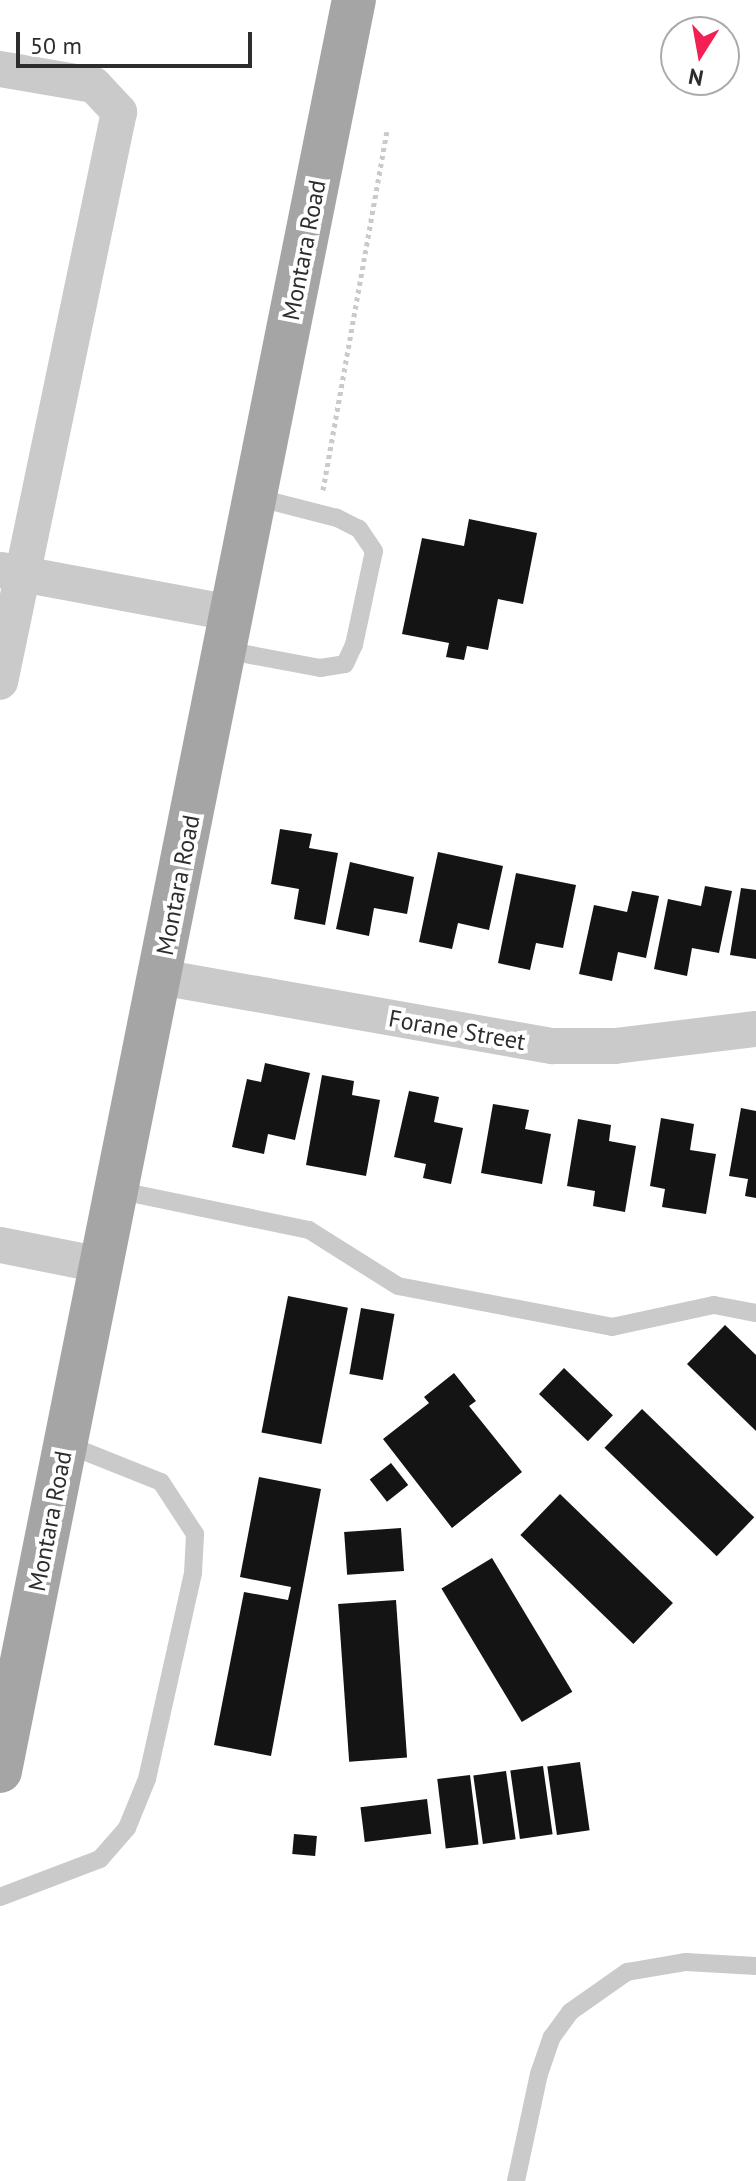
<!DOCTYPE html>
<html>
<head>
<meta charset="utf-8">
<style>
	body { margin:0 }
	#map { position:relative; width:756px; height:2181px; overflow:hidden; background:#fff; font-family:"PT Sans",sans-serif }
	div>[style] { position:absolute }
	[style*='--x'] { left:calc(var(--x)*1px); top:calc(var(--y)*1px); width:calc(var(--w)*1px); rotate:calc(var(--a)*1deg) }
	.building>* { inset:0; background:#141414; transform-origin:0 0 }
	.path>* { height:5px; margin-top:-2.5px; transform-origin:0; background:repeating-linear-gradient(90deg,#cacaca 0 4px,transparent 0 8px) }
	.lane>* { height:18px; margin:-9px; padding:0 9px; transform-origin:9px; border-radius:9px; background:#cacaca }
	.street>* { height:36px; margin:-18px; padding:0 18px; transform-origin:18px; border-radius:18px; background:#cacaca }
	.primary>* { height:44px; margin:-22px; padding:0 22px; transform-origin:22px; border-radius:22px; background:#a5a5a5 }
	span { translate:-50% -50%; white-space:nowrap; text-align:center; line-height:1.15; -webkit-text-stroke:8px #fff; paint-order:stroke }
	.street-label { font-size:24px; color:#2d2d2d }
	.north { position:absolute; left:660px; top:16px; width:80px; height:80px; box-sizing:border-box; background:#fff; border:2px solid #ababab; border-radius:50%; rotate:191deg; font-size:22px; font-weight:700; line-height:32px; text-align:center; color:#2d2d2d }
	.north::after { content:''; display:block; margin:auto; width:28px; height:36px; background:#f42054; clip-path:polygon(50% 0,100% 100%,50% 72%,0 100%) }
	.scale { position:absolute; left:16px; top:32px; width:236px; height:36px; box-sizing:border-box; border:4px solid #2d2d2d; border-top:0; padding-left:10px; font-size:24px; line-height:28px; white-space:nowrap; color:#2d2d2d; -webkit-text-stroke:6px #fff; paint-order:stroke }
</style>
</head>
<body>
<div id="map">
	<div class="building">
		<i style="clip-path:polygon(469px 519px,537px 533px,523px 604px,498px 599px,488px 650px,467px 646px,464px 660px,446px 657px,449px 643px,402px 634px,422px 538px,464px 546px)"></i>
		<i style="clip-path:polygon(280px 829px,312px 834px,309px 848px,338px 853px,325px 925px,294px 919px,299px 889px,271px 884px)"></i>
		<i style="clip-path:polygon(438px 852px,503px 866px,489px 930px,458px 923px,452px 949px,419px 942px)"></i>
		<i style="clip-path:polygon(350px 862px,414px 877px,407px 914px,374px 908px,369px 936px,336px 929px)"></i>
		<i style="clip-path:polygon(516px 873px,576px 885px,563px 948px,536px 943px,530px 970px,498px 963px)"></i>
		<i style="clip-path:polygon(705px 886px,732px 891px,719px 953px,692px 948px,687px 976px,654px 969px,668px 899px,701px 906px)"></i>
		<i style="clip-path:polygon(741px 888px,756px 890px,756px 959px,730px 955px)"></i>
		<i style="clip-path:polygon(632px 891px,659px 896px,646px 958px,618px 952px,612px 981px,579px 974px,594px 905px,627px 912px)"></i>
		<i style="clip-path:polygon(265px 1063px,310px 1073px,295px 1140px,268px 1134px,264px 1154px,232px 1147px,247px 1079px,261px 1082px)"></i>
		<i style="clip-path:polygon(322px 1075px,354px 1081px,352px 1095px,380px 1100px,366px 1176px,306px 1165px)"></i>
		<i style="clip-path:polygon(409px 1091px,439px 1097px,434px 1122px,463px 1128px,451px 1184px,423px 1178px,426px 1164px,394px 1157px)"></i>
		<i style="clip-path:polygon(493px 1104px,529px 1110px,525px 1129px,551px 1134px,542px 1184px,481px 1173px)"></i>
		<i style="clip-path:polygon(741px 1108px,756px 1111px,756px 1198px,745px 1196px,748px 1179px,729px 1176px)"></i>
		<i style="clip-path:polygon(661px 1118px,694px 1124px,690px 1150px,716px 1154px,706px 1214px,662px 1207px,665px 1189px,650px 1186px)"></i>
		<i style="clip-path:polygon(578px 1119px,611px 1125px,609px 1141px,636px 1146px,625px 1212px,593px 1206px,595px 1191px,567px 1186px)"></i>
		<i style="left:288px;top:1296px;width:61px;height:139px;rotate:11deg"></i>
		<i style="left:361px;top:1308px;width:34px;height:67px;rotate:10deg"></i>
		<i style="clip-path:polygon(725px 1325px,756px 1355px,756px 1431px,687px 1364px)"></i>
		<i style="left:564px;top:1368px;width:68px;height:36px;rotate:44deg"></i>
		<i style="clip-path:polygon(454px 1373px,476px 1401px,469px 1406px,522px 1472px,452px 1528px,383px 1439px,429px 1403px,424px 1397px)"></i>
		<i style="left:642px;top:1409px;width:156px;height:54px;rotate:44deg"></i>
		<i style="left:391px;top:1463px;width:28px;height:27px;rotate:52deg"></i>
		<i style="clip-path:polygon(259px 1477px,321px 1489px,271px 1756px,214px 1745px,244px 1592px,288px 1600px,291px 1587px,240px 1577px)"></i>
		<i style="left:560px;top:1494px;width:157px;height:57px;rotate:44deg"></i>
		<i style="left:401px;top:1528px;width:43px;height:57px;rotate:86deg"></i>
		<i style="left:492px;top:1558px;width:156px;height:59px;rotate:59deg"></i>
		<i style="left:396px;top:1600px;width:158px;height:58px;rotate:86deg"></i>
		<i style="left:580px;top:1762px;width:69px;height:33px;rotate:82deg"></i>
		<i style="left:543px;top:1766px;width:69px;height:33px;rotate:82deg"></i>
		<i style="left:506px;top:1771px;width:69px;height:33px;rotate:82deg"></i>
		<i style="left:470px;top:1775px;width:70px;height:33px;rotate:83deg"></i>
		<i style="left:427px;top:1799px;width:35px;height:67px;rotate:83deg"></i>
		<i style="left:294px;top:1834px;width:23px;height:20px;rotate:5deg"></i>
	</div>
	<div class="path">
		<i style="--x:323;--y:490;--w:364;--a:-79.9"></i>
	</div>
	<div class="lane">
		<i style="--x:224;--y:650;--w:98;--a:10.6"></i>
		<i style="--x:320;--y:668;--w:25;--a:-9"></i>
		<i style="--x:345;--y:664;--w:21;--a:-65"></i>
		<i style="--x:354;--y:645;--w:96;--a:-78"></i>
		<i style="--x:374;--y:551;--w:27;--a:-124"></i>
		<i style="--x:359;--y:529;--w:25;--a:-153"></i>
		<i style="--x:337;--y:518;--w:85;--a:-165.6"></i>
		<i style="--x:116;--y:1190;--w:197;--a:11.7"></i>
		<i style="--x:309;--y:1230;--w:105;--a:32.2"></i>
		<i style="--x:398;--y:1286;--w:218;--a:10.8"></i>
		<i style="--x:612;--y:1327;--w:104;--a:-12.2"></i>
		<i style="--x:714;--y:1305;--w:43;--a:10.8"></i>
		<i style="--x:0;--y:1897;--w:107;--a:-20.8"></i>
		<i style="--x:100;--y:1859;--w:41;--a:-48.9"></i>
		<i style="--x:127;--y:1828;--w:53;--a:-67.8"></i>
		<i style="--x:147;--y:1779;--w:211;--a:-77.4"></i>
		<i style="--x:193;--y:1573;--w:39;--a:-87"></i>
		<i style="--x:195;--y:1534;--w:62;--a:-123.2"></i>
		<i style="--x:161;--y:1482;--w:102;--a:-158.2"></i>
		<i style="--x:516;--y:2181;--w:109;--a:-77.9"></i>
		<i style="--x:539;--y:2074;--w:39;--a:-71"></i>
		<i style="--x:552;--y:2037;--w:31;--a:-54"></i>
		<i style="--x:570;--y:2012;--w:70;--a:-35.1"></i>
		<i style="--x:627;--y:1972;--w:60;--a:-9.6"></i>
		<i style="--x:686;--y:1962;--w:70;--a:3.3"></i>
	</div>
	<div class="street">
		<i style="--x:0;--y:69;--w:95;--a:9.7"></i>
		<i style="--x:94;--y:85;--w:37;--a:47"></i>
		<i style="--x:119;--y:112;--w:582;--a:101.79"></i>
		<i style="--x:1;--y:570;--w:234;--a:10.6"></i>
		<i style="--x:160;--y:977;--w:399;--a:10"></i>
		<i style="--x:553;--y:1046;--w:62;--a:0"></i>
		<i style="--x:615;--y:1046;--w:142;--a:-6.9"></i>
		<i style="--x:0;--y:1245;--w:103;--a:11.2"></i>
	</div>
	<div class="primary">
		<i style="--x:0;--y:1771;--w:1806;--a:-78.7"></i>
	</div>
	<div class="street-label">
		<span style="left:304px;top:250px;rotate:-79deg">Montara Road</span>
		<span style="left:178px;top:885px;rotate:-79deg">Montara Road</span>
		<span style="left:457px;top:1030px;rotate:10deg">Forane Street</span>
		<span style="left:50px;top:1521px;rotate:-79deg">Montara Road</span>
	</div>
	<div class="north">N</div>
	<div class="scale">50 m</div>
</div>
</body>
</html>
